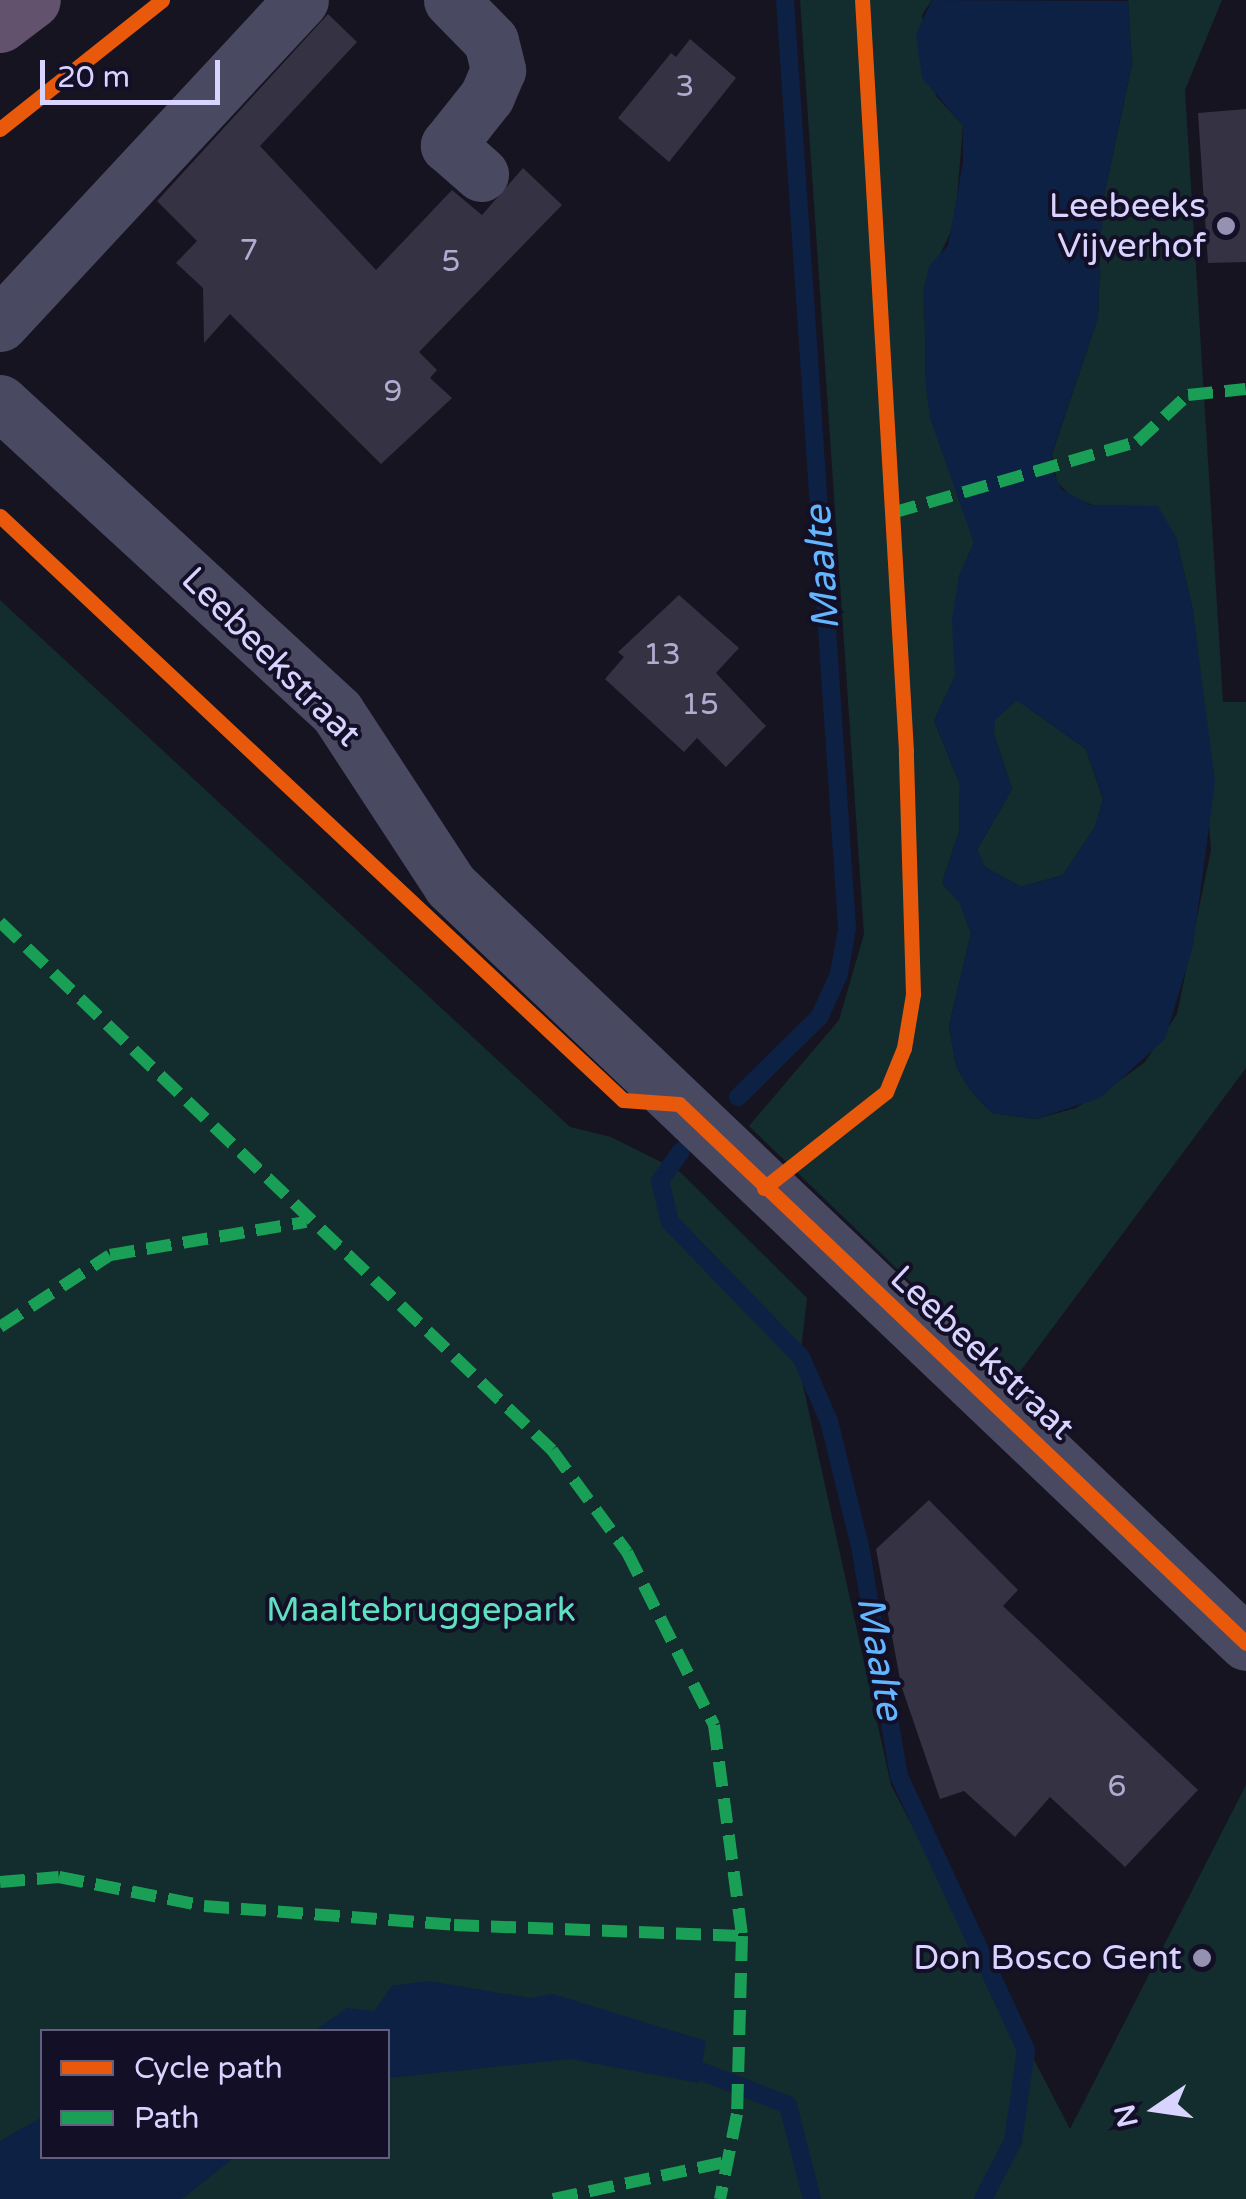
<!DOCTYPE html>
<html>
<head>
<meta charset="utf-8">
<style>
	body { margin:0 }
	#map { position:relative; width:1246px; height:2199px; overflow:hidden; background:#161421; font-family:"Varela Round",sans-serif }
	div>[style] { position:absolute }
	[style*='--x'] { left:calc(var(--x)*1px); top:calc(var(--y)*1px); width:calc(var(--w)*1px); rotate:calc(var(--a)*1deg) }
	.green>* { inset:0; background:#132c2d }
	.water>* { inset:0; background:#0d2144 }
	.stream>* { height:18px; margin:-9px; padding:0 9px; transform-origin:9px; border-radius:9px; background:#0d2144 }
	.building>* { inset:0; background:#343243 }
	.minor>* { height:55px; margin:-27.5px; padding:0 27.5px; transform-origin:27.5px; border-radius:27.5px; background:#4a4962 }
	.trunk>* { height:55px; margin:-27.5px; padding:0 27.5px; transform-origin:27.5px; border-radius:27.5px; background:#62526e }
	.quiet>* { height:12px; margin-top:-6px; transform-origin:0; background:repeating-linear-gradient(90deg,#1a9f57 0 25px,transparent 0 37px) }
	.cycleway>* { height:15px; margin:-7.5px; padding:0 7.5px; transform-origin:7.5px; border-radius:7.5px; background:#e8590c }
	.dots>* { width:28px; height:28px; translate:-50% -50%; box-sizing:border-box; border:5px solid #130f26; border-radius:50% }
	span { translate:-50% -50%; white-space:nowrap; text-align:center; line-height:1.15; -webkit-text-stroke:8px #130f26; paint-order:stroke }
	.number-label { font-size:30px; color:#b0acd0 }
	.number-label span { -webkit-text-stroke-width:0 }
	.poi-label { font-size:35px; color:#d9d4ff }
	.right { translate:-100% -50%; text-align:right }
	.street-label { font-size:35px; color:#d9d4ff }
	.park-label { font-size:35px; color:#5fe0c0 }
	.water-label { font-size:38px; color:#62b6ff; font-style:italic }
	.legend { position:absolute; left:40px; top:2029px; width:350px; height:130px; box-sizing:border-box; background:#130f26; border:2px solid #625e7d; margin:0; padding:12px 18px; list-style:none; font-size:30px; color:#d9d4ff }
	.legend li { display:flex; align-items:center; gap:20px; height:50px }
	.legend b { width:50px; border:2px solid #625e7d }
	.north { position:absolute; left:1106px; top:2059px; width:100px; height:100px; -webkit-text-stroke:8px #130f26; paint-order:stroke; rotate:257deg; font-size:28px; font-weight:700; line-height:40px; text-align:center; color:#d9d4ff }
	.north::after { content:''; display:block; margin:auto; width:35px; height:45px; background:#d9d4ff; clip-path:polygon(50% 0,100% 100%,50% 72%,0 100%) }
	.scale { position:absolute; left:40px; top:60px; width:180px; height:45px; box-sizing:border-box; border:5px solid #d9d4ff; border-top:0; padding-left:12px; font-size:30px; line-height:35px; white-space:nowrap; color:#d9d4ff; -webkit-text-stroke:8px #130f26; paint-order:stroke }
</style>
</head>
<body>
<div id="map">
	<div class="green">
		<i style="clip-path:polygon(800px 0,932px 0,922px 15px,936px 96px,963px 125px,955px 223px,924px 288px,926px 386px,974px 543px,959px 576px,955px 676px,934px 721px,960px 784px,959px 832px,942px 883px,960px 903px,971px 933px,949px 1026px,956px 1066px,971px 1091px,992px 1113px,1035px 1119px,1076px 1108px,1126px 1076px,1145px 1062px,1177px 1014px,1211px 850px,1193px 611px,1176px 537px,1072px 497px,1057px 482px,1052px 454px,1098px 317px,1102px 205px,1132px 64px,1128px 0,1222px 0,1185px 90px,1223px 702px,1246px 702px,1246px 1068px,1013px 1381px,749px 1126px,839px 1020px,864px 934px)"></i>
		<i style="clip-path:polygon(evenodd,0 600px,570px 1127px,611px 1137px,679px 1171px,807px 1298px,799px 1367px,891px 1785px,1070px 2129px,1246px 1785px,1246px 2199px,0 2199px,0 600px,42px 2032px,388px 2032px,388px 2156px,42px 2156px,42px 2032px)"></i>
		<i style="clip-path:polygon(1017px 700px,1086px 749px,1103px 799px,1095px 827px,1063px 875px,1021px 887px,985px 867px,977px 850px,1012px 789px,994px 734px,994px 720px)"></i>
	</div>
	<div class="water">
		<i style="clip-path:polygon(evenodd,932px 0,1128px 1px,1132px 64px,1102px 205px,1098px 317px,1052px 453px,1053px 471px,1061px 489px,1090px 505px,1158px 506px,1176px 537px,1193px 611px,1215px 782px,1193px 946px,1165px 1039px,1100px 1098px,1035px 1119px,992px 1113px,970px 1090px,956px 1066px,949px 1026px,971px 933px,960px 903px,942px 883px,959px 832px,960px 784px,934px 721px,955px 676px,952px 619px,959px 576px,974px 543px,930px 418px,926px 386px,924px 288px,929px 266px,948px 246px,963px 162px,963px 125px,922px 78px,916px 34px,932px 0,1017px 700px,1086px 749px,1103px 798px,1095px 827px,1063px 875px,1021px 887px,985px 867px,977px 850px,1012px 789px,994px 734px,995px 720px,1017px 700px)"></i>
		<i style="clip-path:polygon(428px 1981px,530px 1998px,553px 1994px,706px 2041px,699px 2083px,570px 2059px,388px 2078px,388px 2032px,314px 2031px,347px 2008px,374px 2011px,392px 1986px)"></i>
		<i style="clip-path:polygon(42px 2117px,42px 2156px,235px 2157px,182px 2199px,0 2199px,0 2141px)"></i>
	</div>
	<div class="stream">
		<i style="--x:738;--y:1097;--w:115;--a:-44.6"></i>
		<i style="--x:820;--y:1016;--w:46;--a:-65.7"></i>
		<i style="--x:839;--y:974;--w:47;--a:-80.1"></i>
		<i style="--x:847;--y:928;--w:930;--a:-93.82"></i>
		<i style="--x:681;--y:1151;--w:37;--a:125"></i>
		<i style="--x:660;--y:1181;--w:42;--a:76.3"></i>
		<i style="--x:670;--y:1222;--w:188;--a:45.9"></i>
		<i style="--x:801;--y:1357;--w:70;--a:66.4"></i>
		<i style="--x:829;--y:1421;--w:129;--a:76.1"></i>
		<i style="--x:860;--y:1546;--w:233;--a:80.4"></i>
		<i style="--x:899;--y:1776;--w:302;--a:65.1"></i>
		<i style="--x:1026;--y:2050;--w:92;--a:98.1"></i>
		<i style="--x:1013;--y:2141;--w:65;--a:117.3"></i>
		<i style="--x:703;--y:2072;--w:91;--a:21.2"></i>
		<i style="--x:788;--y:2105;--w:97;--a:75.7"></i>
	</div>
	<div class="building">
		<i style="clip-path:polygon(328px 14px,357px 42px,260px 146px,376px 270px,452px 190px,482px 215px,523px 168px,562px 205px,419px 352px,437px 370px,430px 378px,452px 398px,381px 464px,230px 314px,204px 343px,203px 288px,176px 263px,197px 241px,157px 201px)"></i>
		<i style="clip-path:polygon(690px 39px,736px 78px,669px 162px,618px 118px,671px 53px,676px 57px)"></i>
		<i style="clip-path:polygon(1246px 109px,1246px 262px,1208px 263px,1198px 113px)"></i>
		<i style="clip-path:polygon(679px 595px,739px 648px,716px 673px,766px 726px,726px 767px,697px 738px,684px 752px,605px 679px,624px 657px,618px 652px)"></i>
		<i style="clip-path:polygon(929px 1500px,1018px 1590px,1003px 1606px,1198px 1790px,1125px 1867px,1050px 1797px,1015px 1837px,964px 1791px,940px 1799px,901px 1685px,876px 1549px)"></i>
	</div>
	<div class="minor">
		<i style="--x:451;--y:0;--w:57;--a:45.7"></i>
		<i style="--x:491;--y:41;--w:30;--a:76"></i>
		<i style="--x:498;--y:70;--w:28;--a:113"></i>
		<i style="--x:487;--y:96;--w:63;--a:128.5"></i>
		<i style="--x:448;--y:145;--w:44;--a:41.3"></i>
		<i style="--x:0;--y:324;--w:442;--a:-47.1"></i>
		<i style="--x:0;--y:402;--w:458;--a:42.6"></i>
		<i style="--x:337;--y:712;--w:207;--a:56.8"></i>
		<i style="--x:450;--y:885;--w:1099;--a:43.6"></i>
	</div>
	<div class="trunk">
		<i style="--x:0;--y:25;--w:41;--a:-37.1"></i>
	</div>
	<div class="quiet">
		<i style="--x:892;--y:513;--w:255;--a:-16.2"></i>
		<i style="--x:1137;--y:442;--w:69;--a:-42.7"></i>
		<i style="--x:1188;--y:395;--w:58;--a:-5.9"></i>
		<i style="--x:0;--y:922;--w:764;--a:43.73"></i>
		<i style="--x:552;--y:1450;--w:127;--a:53.7"></i>
		<i style="--x:627;--y:1552;--w:194;--a:63.3"></i>
		<i style="--x:714;--y:1725;--w:213;--a:82.4"></i>
		<i style="--x:742;--y:1936;--w:178;--a:91.6"></i>
		<i style="--x:737;--y:2114;--w:87;--a:101.3"></i>
		<i style="--x:0;--y:1327;--w:131;--a:-33.2"></i>
		<i style="--x:110;--y:1255;--w:199;--a:-9.6"></i>
		<i style="--x:0;--y:1882;--w:59;--a:-4.8"></i>
		<i style="--x:59;--y:1877;--w:148;--a:11.3"></i>
		<i style="--x:204;--y:1906;--w:251;--a:4.3"></i>
		<i style="--x:454;--y:1925;--w:288;--a:2.2"></i>
		<i style="--x:553;--y:2199;--w:182;--a:-12.1"></i>
	</div>
	<div class="cycleway">
		<i style="--x:0;--y:129;--w:207;--a:-38.5"></i>
		<i style="--x:0;--y:516;--w:854;--a:43.15"></i>
		<i style="--x:623;--y:1100;--w:56;--a:4.1"></i>
		<i style="--x:679;--y:1104;--w:782;--a:43.55"></i>
		<i style="--x:764;--y:1188;--w:155;--a:-38.2"></i>
		<i style="--x:886;--y:1092;--w:48;--a:-67.8"></i>
		<i style="--x:904;--y:1048;--w:55;--a:-80.5"></i>
		<i style="--x:913;--y:994;--w:243;--a:-91.7"></i>
		<i style="--x:906;--y:751;--w:752;--a:-93.35"></i>
	</div>
	<div class="dots">
		<i style="left:1226px;top:226px;background:#9591b1"></i>
		<i style="left:1202px;top:1958px;background:#9591b1"></i>
	</div>
	<div class="number-label">
		<span style="left:685px;top:87px">3</span>
		<span style="left:249px;top:251px">7</span>
		<span style="left:451px;top:262px">5</span>
		<span style="left:393px;top:392px">9</span>
		<span style="left:662px;top:655px">13</span>
		<span style="left:700px;top:705px">15</span>
		<span style="left:1117px;top:1787px">6</span>
	</div>
	<div class="poi-label">
		<span class="right" style="left:1206px;top:226px">Leebeeks<br>Vijverhof</span>
		<span class="right" style="left:1182px;top:1958px">Don Bosco Gent</span>
	</div>
	<div class="street-label">
		<span style="left:271px;top:657px;rotate:45deg">Leebeekstraat</span>
		<span style="left:982px;top:1353px;rotate:43deg">Leebeekstraat</span>
	</div>
	<div class="park-label">
		<span style="left:421px;top:1610px">Maaltebruggepark</span>
	</div>
	<div class="water-label">
		<span style="left:823px;top:568px;rotate:-94deg">Maalte</span>
		<span style="left:879px;top:1658px;rotate:80deg">Maalte</span>
	</div>
	<ul class="legend">
	<li><b style="height:12px;background:#e8590c"></b>Cycle path</li>
	<li><b style="height:12px;background:#1a9f57"></b>Path</li>
	</ul>
	<div class="north">N</div>
	<div class="scale">20 m</div>
</div>
</body>
</html>
